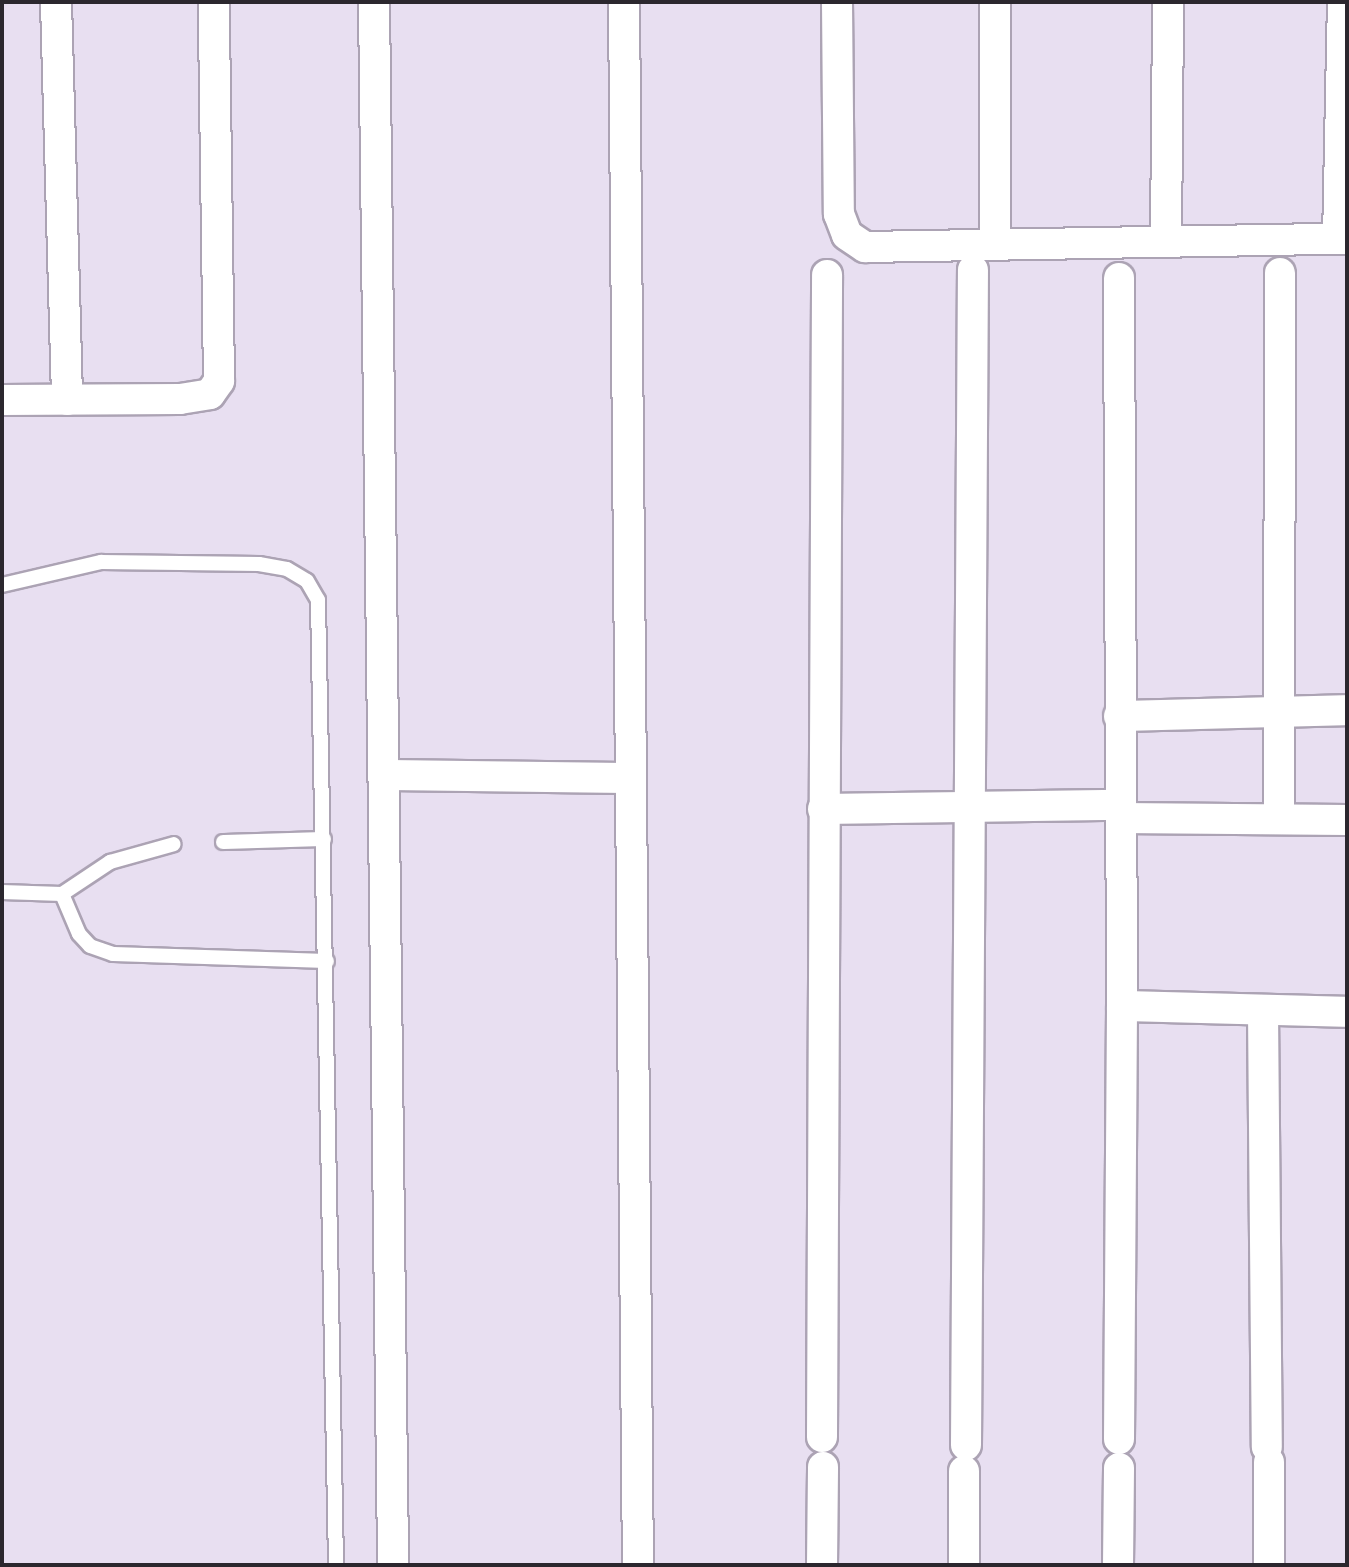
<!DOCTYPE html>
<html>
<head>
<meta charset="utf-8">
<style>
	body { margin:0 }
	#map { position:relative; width:1349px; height:1567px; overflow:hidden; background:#e8dff1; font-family:"IBM Plex Sans",sans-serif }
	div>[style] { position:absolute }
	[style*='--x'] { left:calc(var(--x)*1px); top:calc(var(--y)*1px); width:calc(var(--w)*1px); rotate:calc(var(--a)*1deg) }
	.roads { filter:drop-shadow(2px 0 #aca3b4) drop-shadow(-2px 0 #aca3b4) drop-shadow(0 2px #aca3b4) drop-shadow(0 -2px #aca3b4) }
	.lane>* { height:14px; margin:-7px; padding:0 7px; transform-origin:7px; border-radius:7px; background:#fff }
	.street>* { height:30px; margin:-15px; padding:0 15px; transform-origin:15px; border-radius:15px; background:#fff }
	span { translate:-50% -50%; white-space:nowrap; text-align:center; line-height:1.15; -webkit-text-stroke:8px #fff; paint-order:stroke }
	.frame { position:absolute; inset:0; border:4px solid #2b272e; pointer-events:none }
</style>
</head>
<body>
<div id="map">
	<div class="roads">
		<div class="lane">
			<i style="--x:2;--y:585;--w:102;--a:-13.1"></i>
			<i style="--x:101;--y:562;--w:158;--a:0.7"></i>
			<i style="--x:259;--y:564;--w:28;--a:10"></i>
			<i style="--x:287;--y:569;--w:23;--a:31"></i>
			<i style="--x:307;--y:581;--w:22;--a:60"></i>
			<i style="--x:318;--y:600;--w:965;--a:88.93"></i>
			<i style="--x:223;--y:842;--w:101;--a:-1.7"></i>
			<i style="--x:2;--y:892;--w:60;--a:1.9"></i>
			<i style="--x:62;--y:894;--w:58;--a:-33.7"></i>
			<i style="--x:110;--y:862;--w:66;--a:-15.7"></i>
			<i style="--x:62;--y:894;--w:43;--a:67"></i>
			<i style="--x:79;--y:934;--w:16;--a:47"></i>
			<i style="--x:90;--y:946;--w:24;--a:19"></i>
			<i style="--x:113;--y:954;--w:214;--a:1.9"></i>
		</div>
		<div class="street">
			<i style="--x:56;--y:2;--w:398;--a:88.4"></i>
			<i style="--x:374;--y:2;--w:1563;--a:89.3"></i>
			<i style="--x:624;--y:2;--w:1563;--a:89.49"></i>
			<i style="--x:837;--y:2;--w:212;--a:89.5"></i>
			<i style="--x:839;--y:214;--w:22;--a:69"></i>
			<i style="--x:847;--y:235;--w:22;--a:34"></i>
			<i style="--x:865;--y:247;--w:482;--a:-1"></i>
			<i style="--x:1338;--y:239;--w:237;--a:-88.8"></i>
			<i style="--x:1166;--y:240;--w:238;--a:-89.5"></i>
			<i style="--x:995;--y:245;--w:243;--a:-90"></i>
			<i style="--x:1119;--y:278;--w:728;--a:89.76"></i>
			<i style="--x:1122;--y:1006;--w:225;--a:1.5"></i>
			<i style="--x:2;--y:400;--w:178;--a:-0.3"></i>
			<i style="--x:180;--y:399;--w:30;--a:-9"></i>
			<i style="--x:210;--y:394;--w:16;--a:-55"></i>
			<i style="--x:219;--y:381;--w:379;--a:-90.8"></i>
			<i style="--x:1119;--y:716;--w:228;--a:-1.5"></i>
			<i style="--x:384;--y:775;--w:246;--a:0.7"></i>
			<i style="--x:823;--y:809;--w:298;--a:-0.8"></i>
			<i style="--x:1121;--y:818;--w:226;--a:0.5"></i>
			<i style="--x:1279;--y:819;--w:546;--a:-89.9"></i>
			<i style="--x:1263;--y:1011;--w:436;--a:89.5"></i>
			<i style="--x:822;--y:1437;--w:1162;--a:-89.75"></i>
			<i style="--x:1119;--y:1439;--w:433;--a:-89.6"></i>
			<i style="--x:966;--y:1445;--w:1175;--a:-89.66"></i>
			<i style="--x:1269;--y:1462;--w:103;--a:90"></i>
			<i style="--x:822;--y:1565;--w:98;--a:-89.4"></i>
			<i style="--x:964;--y:1565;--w:94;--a:-90"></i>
			<i style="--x:1118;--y:1565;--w:97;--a:-89.4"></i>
		</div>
	</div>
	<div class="frame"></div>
</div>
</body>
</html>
